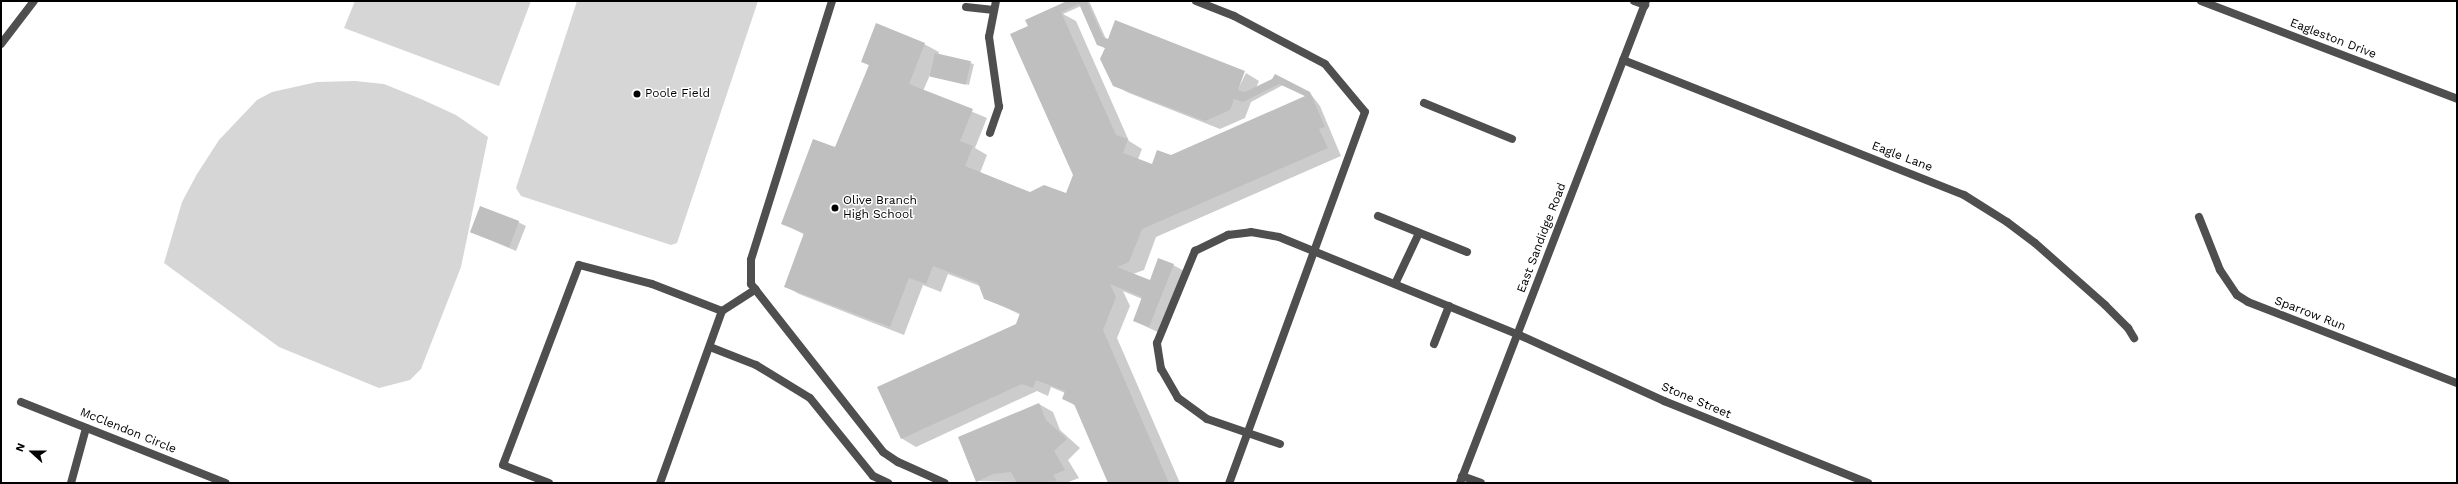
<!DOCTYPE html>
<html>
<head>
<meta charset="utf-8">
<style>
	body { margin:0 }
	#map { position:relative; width:2458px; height:484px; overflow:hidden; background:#fff; font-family:"Work Sans",sans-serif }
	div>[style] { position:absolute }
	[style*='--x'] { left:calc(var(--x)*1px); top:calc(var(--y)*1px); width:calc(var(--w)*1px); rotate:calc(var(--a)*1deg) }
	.green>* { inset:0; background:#d6d6d6 }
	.shadow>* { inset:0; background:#0003 }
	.building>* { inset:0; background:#bfbfbf; transform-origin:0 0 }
	.service>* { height:8px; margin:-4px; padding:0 4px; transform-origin:4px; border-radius:4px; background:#4f4f4f }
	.minor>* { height:8px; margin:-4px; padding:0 4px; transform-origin:4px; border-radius:4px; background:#4f4f4f }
	.tertiary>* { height:8px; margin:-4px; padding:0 4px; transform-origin:4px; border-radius:4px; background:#4f4f4f }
	.dots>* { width:11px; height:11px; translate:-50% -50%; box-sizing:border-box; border:2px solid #fff; border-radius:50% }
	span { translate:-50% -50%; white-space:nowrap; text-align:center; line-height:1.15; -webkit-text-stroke:3px #fff; paint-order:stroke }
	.street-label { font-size:12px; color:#000 }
	.poi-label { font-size:12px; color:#000 }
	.left { translate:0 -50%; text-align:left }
	.frame { position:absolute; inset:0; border:2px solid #000; pointer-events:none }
	.north { position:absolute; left:12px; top:432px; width:40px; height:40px; -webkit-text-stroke:3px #fff; paint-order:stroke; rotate:291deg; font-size:11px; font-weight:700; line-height:16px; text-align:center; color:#000 }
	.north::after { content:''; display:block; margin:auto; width:14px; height:18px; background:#000; clip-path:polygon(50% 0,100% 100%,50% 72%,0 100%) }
</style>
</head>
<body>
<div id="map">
	<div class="green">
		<i style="clip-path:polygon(355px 1px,531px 1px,499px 86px,344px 28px)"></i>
		<i style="clip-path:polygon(577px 1px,758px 1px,677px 243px,671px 245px,521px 196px,516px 188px)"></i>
		<i style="clip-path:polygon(355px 81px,384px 84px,421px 99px,456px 115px,488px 137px,461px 267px,421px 369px,410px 380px,379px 388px,279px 347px,164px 263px,182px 202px,197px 174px,219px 140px,257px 100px,272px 92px,317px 82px)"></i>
	</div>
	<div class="shadow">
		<i style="clip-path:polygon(evenodd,1070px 1px,1089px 1px,1106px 39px,1237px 91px,1246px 73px,1259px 81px,1256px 88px,1273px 80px,1310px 93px,1320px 106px,1341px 156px,1156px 237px,1144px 270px,1133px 274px,1150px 281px,1173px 265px,1188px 273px,1164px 335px,1134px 321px,1142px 299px,1123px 291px,1130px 306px,1117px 338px,1180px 483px,1109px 483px,1076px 406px,1063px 399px,1065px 393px,1051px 387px,1048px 396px,1037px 391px,916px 447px,901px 438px,1017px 325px,1021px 315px,985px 298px,980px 286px,948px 274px,941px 292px,923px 285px,904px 335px,799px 294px,785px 286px,805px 235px,782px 223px,835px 148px,870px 66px,862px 61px,924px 44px,939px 52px,938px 55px,974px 64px,969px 85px,930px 75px,923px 91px,987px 118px,975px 148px,987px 155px,980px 173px,1030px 193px,1067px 194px,1074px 175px,1029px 26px,1070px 1px,1081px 6px,1105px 48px,1114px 85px,1129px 93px,1220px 129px,1245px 118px,1251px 102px,1283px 85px,1307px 97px,1153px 165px,1138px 159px,1142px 149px,1129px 141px,1076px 21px,1063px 14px,1081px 6px)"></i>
		<i style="clip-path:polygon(518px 222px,526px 226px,516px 251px,471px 232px)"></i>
		<i style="clip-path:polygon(1039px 404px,1053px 412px,1060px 430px,1080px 448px,1068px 460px,1079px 478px,1066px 483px,977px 481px)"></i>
	</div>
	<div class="building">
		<i style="clip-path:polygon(evenodd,1067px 1px,1087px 1px,1103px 37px,1108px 39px,1115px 20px,1245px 71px,1238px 90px,1245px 92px,1272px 79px,1275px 74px,1310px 92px,1325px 127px,1319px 129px,1328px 148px,1142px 229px,1129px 262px,1117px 267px,1150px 280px,1158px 258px,1174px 264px,1149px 327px,1133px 321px,1142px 297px,1110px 284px,1116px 297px,1103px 330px,1169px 483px,1108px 483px,1074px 404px,1062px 399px,1065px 391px,1036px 380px,1033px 388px,1022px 384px,901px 439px,877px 387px,1016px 324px,1020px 313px,984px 299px,978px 283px,933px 266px,926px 284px,909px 278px,890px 327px,784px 287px,804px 233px,781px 224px,813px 139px,835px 147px,869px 65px,861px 62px,876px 23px,925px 43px,909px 84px,973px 109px,960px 141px,973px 146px,965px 166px,1030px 192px,1044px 185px,1066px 193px,1073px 175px,1010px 34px,1028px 26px,1025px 20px,1067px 1px,1079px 4px,1097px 45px,1105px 48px,1100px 59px,1113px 86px,1205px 121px,1230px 110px,1234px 99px,1243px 102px,1279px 84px,1305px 96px,1171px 155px,1157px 150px,1152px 164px,1123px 153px,1128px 139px,1116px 135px,1061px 12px,1079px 4px)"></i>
		<i style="left:935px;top:53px;width:37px;height:24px;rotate:13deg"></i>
		<i style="left:480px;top:206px;width:42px;height:28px;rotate:21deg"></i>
		<i style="clip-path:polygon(1039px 403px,1046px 420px,1067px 439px,1054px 451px,1065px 470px,1053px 475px,1057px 481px,1017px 483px,1011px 472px,993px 474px,976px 482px,958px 437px)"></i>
	</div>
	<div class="service">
		<i style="--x:832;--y:1;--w:271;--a:107.4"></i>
		<i style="--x:751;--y:260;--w:24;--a:90"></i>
		<i style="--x:751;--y:284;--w:214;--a:51.8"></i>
		<i style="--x:883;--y:452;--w:18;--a:34"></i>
		<i style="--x:898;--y:462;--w:51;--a:24.1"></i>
		<i style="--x:1196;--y:1;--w:41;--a:21.5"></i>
		<i style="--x:1234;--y:16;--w:103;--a:27.8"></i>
		<i style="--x:1325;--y:64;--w:62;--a:50.2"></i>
		<i style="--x:1365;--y:112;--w:395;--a:110.1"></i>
		<i style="--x:966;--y:7;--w:28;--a:6"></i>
		<i style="--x:1;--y:44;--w:54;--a:-52.5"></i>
		<i style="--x:1424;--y:103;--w:95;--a:22.2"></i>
		<i style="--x:990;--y:133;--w:28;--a:-71"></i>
		<i style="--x:999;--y:107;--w:71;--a:-98.1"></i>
		<i style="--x:989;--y:37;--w:37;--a:-79"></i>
		<i style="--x:1378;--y:216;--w:96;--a:22"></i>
		<i style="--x:1395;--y:284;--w:56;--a:-64.8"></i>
		<i style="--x:1434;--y:344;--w:41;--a:-68.5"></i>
		<i style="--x:710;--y:347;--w:49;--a:21.4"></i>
		<i style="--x:756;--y:365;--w:63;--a:31.4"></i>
		<i style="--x:810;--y:398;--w:100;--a:51.1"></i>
		<i style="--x:873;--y:476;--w:17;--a:25"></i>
		<i style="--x:1280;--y:444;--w:77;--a:-161.1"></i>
		<i style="--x:1207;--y:419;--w:36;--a:-144"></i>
		<i style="--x:1178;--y:398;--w:34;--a:-120"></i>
		<i style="--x:1161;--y:369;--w:26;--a:-99"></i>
		<i style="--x:1157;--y:343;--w:100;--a:-67.6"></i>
		<i style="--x:1195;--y:251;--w:37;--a:-26"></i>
		<i style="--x:1228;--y:235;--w:23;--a:-7"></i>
		<i style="--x:1251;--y:232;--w:28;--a:10"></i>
		<i style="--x:1279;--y:237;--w:257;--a:22.2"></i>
		<i style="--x:549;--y:483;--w:49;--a:-158.6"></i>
		<i style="--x:503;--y:465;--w:214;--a:-69.2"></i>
		<i style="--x:579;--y:265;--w:75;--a:14.6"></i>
		<i style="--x:652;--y:284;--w:75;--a:21.1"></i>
		<i style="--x:722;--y:311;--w:40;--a:-32.9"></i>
		<i style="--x:660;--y:483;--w:183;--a:-70.2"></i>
	</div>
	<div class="minor">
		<i style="--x:1634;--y:1;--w:12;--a:20"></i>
		<i style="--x:2201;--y:1;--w:274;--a:20.9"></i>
		<i style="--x:1623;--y:60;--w:367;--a:21.6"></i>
		<i style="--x:1964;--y:195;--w:51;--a:32.1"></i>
		<i style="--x:2007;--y:222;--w:35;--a:37"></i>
		<i style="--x:2035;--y:243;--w:94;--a:41.5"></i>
		<i style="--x:2105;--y:305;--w:33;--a:45"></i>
		<i style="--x:2128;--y:328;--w:12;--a:59"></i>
		<i style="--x:2199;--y:217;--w:57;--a:68.4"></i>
		<i style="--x:2220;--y:270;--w:30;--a:56"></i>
		<i style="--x:2237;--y:295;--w:13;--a:32"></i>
		<i style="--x:2248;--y:302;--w:224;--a:21.2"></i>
		<i style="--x:1517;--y:334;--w:162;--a:24.5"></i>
		<i style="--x:1664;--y:401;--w:220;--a:21.9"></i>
		<i style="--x:21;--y:402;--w:220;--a:21.6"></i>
		<i style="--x:1462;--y:476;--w:20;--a:20"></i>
		<i style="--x:71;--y:483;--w:57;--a:-74.7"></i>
	</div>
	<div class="tertiary">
		<i style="--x:1460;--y:483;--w:517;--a:-68.9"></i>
	</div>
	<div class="dots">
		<i style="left:637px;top:94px;background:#000"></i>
		<i style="left:835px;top:208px;background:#000"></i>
	</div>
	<div class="street-label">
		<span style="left:2333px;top:39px;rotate:21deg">Eagleston Drive</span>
		<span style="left:1902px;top:157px;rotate:21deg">Eagle Lane</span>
		<span style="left:1542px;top:238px;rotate:-69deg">East Sandidge Road</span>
		<span style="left:2310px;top:314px;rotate:21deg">Sparrow Run</span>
		<span style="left:1696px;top:401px;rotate:23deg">Stone Street</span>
		<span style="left:128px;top:431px;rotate:22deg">McClendon Circle</span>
	</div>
	<div class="poi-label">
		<span class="left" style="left:645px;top:94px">Poole Field</span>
		<span class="left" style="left:843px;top:208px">Olive Branch<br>High School</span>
	</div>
	<div class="frame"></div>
	<div class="north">N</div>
</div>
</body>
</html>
